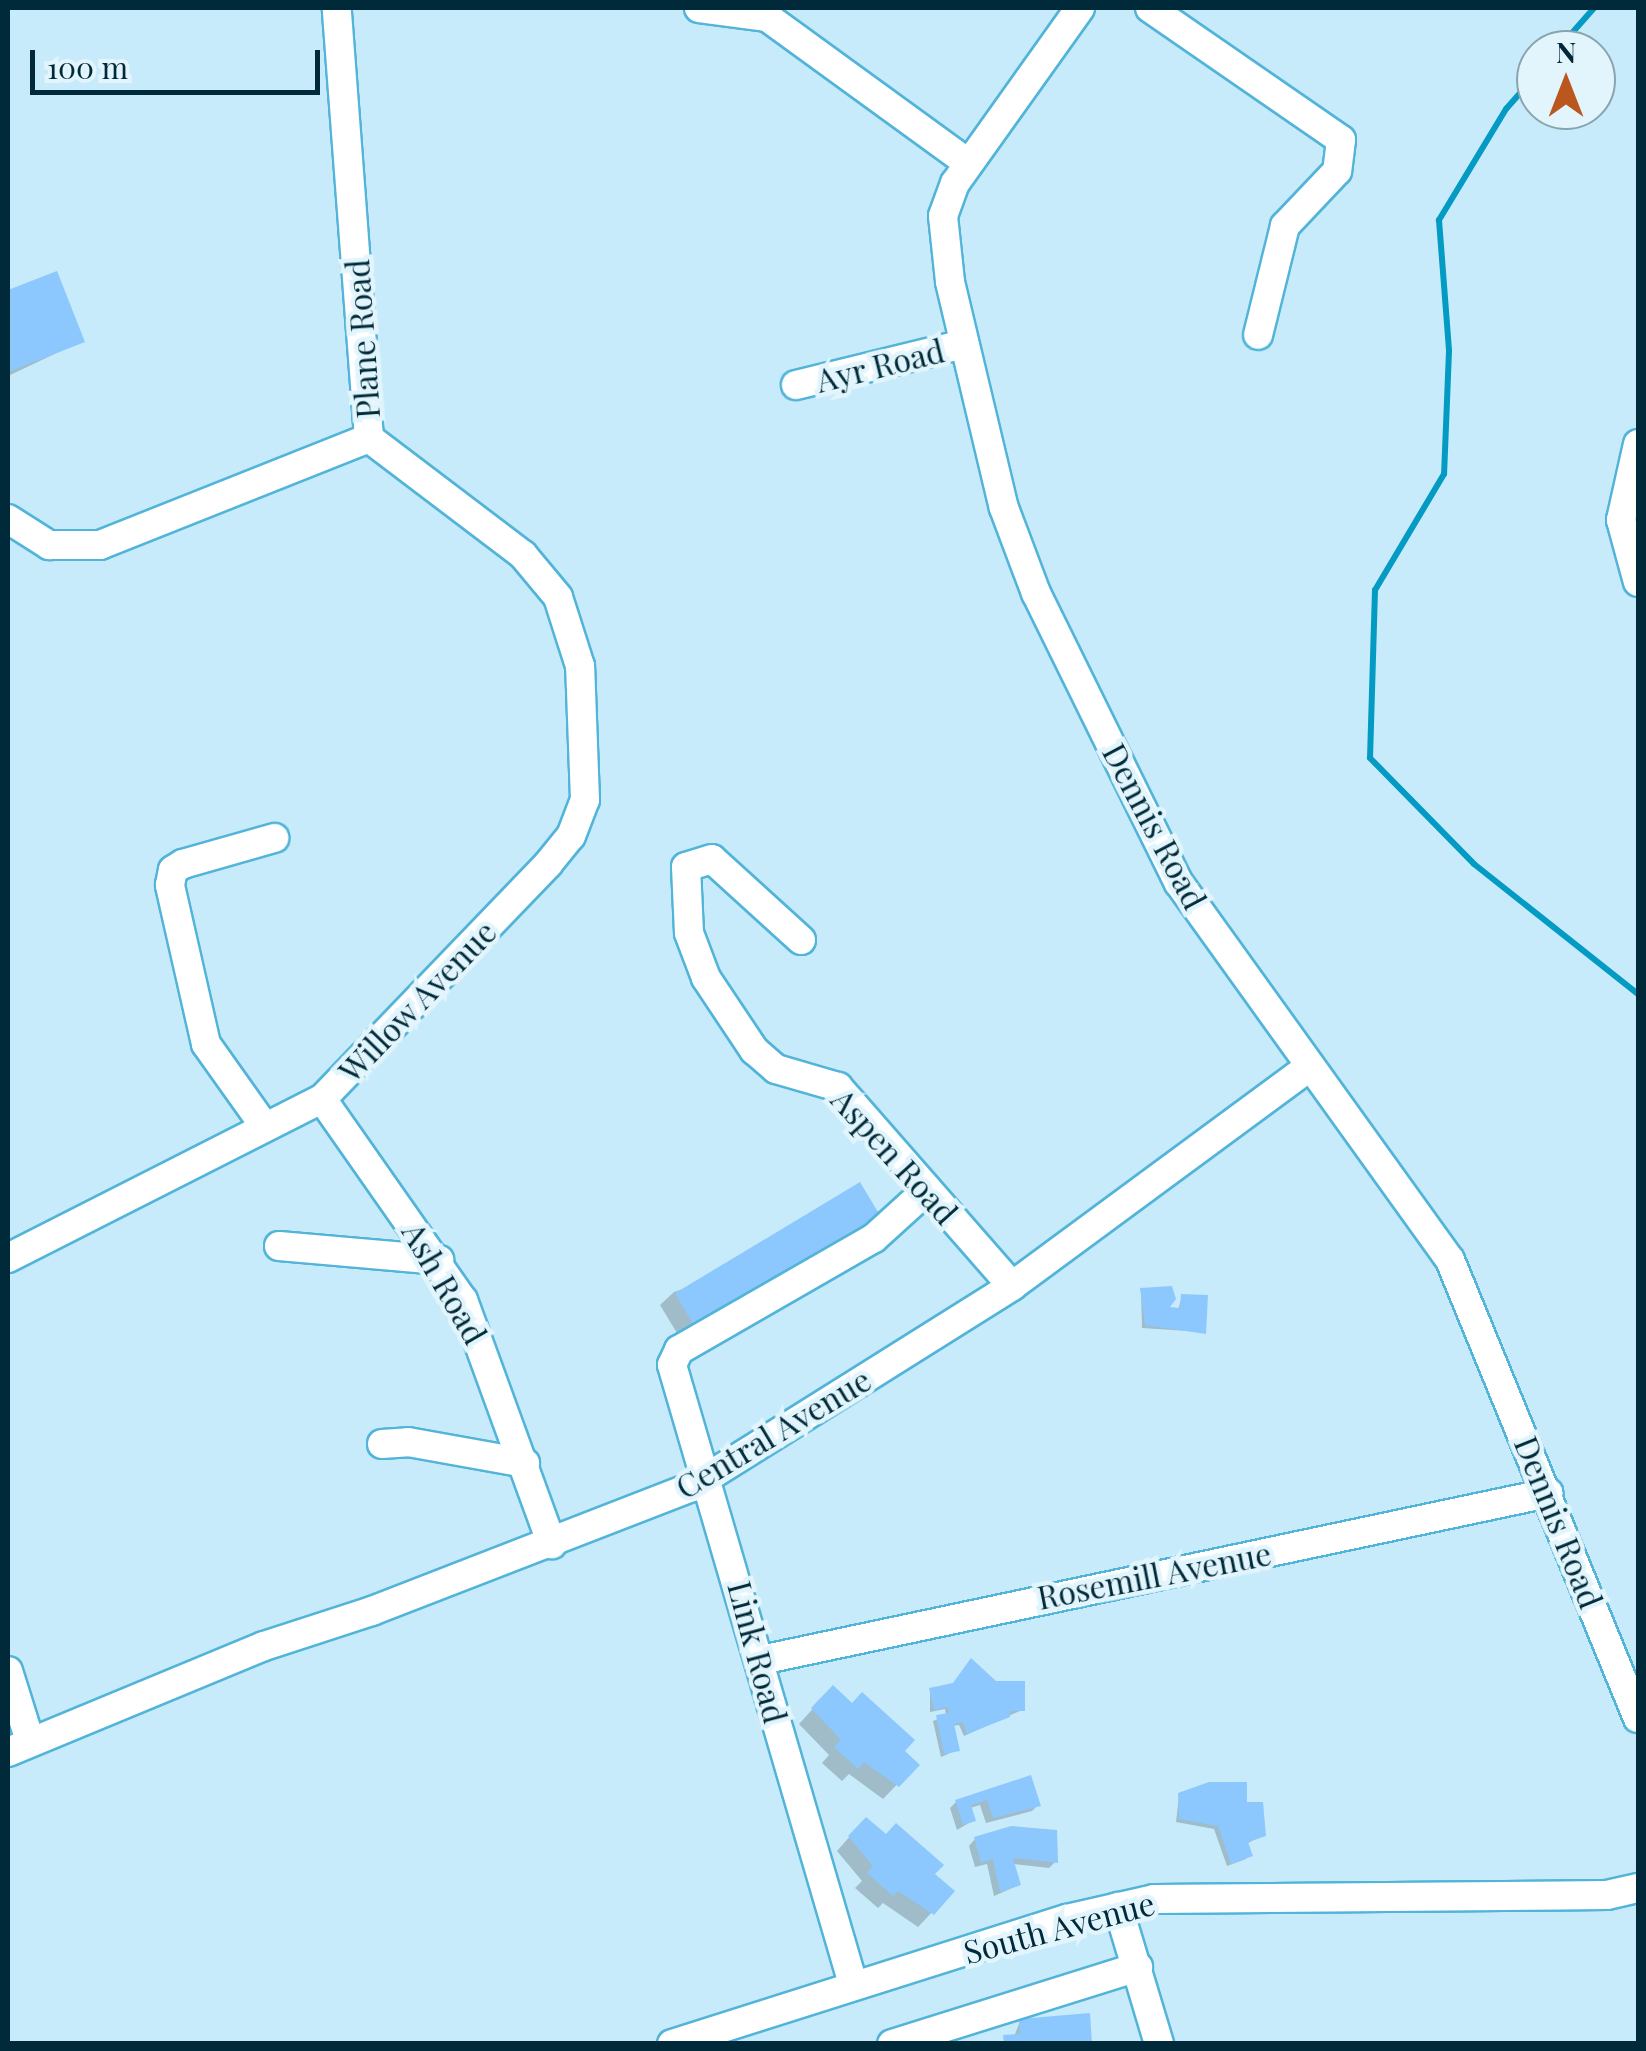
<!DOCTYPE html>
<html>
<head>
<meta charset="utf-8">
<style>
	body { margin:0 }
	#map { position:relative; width:1646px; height:2051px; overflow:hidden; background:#c7ebfa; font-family:"Playfair Display",serif }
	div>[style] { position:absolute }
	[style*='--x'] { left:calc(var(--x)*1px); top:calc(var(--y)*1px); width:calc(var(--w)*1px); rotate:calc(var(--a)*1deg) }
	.shadow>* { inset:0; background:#0003 }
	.stream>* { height:6px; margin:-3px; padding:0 3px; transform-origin:3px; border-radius:3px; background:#039ac3 }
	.building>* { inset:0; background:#8cc8fd; transform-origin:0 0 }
	.roads { filter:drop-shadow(2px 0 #52b4d9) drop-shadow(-2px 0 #52b4d9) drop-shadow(0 2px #52b4d9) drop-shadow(0 -2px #52b4d9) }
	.minor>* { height:28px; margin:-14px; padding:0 14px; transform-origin:14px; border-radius:14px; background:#fff }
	span { translate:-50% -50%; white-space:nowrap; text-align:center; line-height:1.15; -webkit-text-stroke:9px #e3f5fc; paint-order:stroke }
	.street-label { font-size:32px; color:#002a39 }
	.frame { position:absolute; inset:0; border:10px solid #002a39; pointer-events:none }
	.north { position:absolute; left:1516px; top:30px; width:100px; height:100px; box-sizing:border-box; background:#e3f5fc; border:2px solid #88a4ae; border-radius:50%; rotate:0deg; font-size:28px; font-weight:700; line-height:40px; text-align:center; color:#002a39 }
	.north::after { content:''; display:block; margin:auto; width:35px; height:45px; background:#ba571f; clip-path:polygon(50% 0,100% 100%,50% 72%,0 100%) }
	.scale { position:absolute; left:30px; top:50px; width:290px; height:45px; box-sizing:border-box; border:5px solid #002a39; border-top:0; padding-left:12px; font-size:30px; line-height:35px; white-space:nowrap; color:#002a39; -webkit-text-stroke:8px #e3f5fc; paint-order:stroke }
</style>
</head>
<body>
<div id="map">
	<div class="shadow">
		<i style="clip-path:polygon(55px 274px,82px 341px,8px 376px,8px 293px)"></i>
		<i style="clip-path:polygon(882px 1223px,683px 1343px,660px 1305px,674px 1292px)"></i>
		<i style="clip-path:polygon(1141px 1290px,1165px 1310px,1178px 1310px,1182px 1296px,1203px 1332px,1142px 1328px)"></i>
		<i style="clip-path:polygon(930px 1690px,1022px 1710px,964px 1736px,959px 1725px,951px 1726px,957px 1750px,941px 1757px,933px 1721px,946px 1716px,945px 1709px,930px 1712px)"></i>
		<i style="clip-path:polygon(819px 1702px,852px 1706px,916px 1765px,883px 1799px,849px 1774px,842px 1781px,822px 1763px,829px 1755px,799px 1724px)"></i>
		<i style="clip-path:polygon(1029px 1778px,1038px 1805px,1032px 1811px,986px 1823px,980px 1805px,970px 1808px,974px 1820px,957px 1830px,950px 1808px,956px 1802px)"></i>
		<i style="clip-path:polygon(1179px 1796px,1245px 1804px,1264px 1835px,1246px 1844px,1246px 1859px,1227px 1866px,1214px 1829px,1176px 1822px)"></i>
		<i style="clip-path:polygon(852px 1834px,931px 1874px,951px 1892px,918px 1927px,883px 1903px,878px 1908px,855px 1888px,862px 1881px,837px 1851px)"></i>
		<i style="clip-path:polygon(975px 1839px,1055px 1862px,1049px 1868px,1013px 1864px,1019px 1885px,994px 1896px,987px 1864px,975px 1867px,969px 1846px)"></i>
		<i style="clip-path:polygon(1020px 2021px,1090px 2044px,998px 2044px,1014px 2037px)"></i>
	</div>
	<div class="stream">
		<i style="--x:1557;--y:50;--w:56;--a:-48.6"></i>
		<i style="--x:1536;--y:75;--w:45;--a:131.4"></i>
		<i style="--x:1506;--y:109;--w:130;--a:121.1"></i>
		<i style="--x:1439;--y:220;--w:131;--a:85.6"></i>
		<i style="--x:1449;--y:351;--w:123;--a:92.3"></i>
		<i style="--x:1444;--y:474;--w:135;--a:120.7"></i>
		<i style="--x:1375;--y:590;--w:168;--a:91.7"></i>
		<i style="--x:1370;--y:758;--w:148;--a:45.5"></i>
		<i style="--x:1474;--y:864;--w:209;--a:38.4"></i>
	</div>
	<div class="building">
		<i style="clip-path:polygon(57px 271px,85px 342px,8px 372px,8px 290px)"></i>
		<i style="left:860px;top:1182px;width:49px;height:216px;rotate:59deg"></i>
		<i style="clip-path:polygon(1172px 1286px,1176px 1299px,1170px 1307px,1180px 1308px,1181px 1294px,1208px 1295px,1206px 1334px,1145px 1325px,1140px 1288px)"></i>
		<i style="clip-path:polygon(971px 1658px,996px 1681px,1025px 1681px,1025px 1711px,1010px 1711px,1010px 1717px,967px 1734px,963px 1722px,954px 1724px,960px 1751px,944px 1754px,936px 1715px,949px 1713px,948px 1707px,934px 1710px,929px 1688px,953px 1683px)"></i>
		<i style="clip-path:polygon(833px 1685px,852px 1703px,862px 1692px,915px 1740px,905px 1751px,920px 1765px,899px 1787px,864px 1762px,858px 1769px,834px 1747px,841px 1740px,811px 1708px)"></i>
		<i style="clip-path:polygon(1031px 1775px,1041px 1806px,993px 1818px,987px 1800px,971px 1805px,976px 1821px,963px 1825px,955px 1800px)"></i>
		<i style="clip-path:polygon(1209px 1782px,1247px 1782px,1247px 1802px,1263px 1802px,1266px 1836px,1248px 1842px,1253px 1856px,1231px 1864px,1218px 1826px,1179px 1819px,1178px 1793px)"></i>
		<i style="clip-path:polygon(866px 1817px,886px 1834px,896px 1823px,944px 1865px,935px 1874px,955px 1891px,934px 1915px,898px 1891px,893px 1896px,867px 1873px,873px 1866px,848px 1836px)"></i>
		<i style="clip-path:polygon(1011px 1826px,1057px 1830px,1058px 1863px,1013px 1858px,1021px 1885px,1000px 1892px,993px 1859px,981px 1863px,974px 1837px)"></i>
		<i style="clip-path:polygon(1090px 2013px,1092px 2044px,1004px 2044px,1003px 2035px,1020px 2034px,1019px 2019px)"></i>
	</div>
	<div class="roads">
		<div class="minor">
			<i style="--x:699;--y:8;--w:69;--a:7.5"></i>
			<i style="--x:767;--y:17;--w:248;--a:36"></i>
			<i style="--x:1080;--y:8;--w:215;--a:125.5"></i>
			<i style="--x:955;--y:183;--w:35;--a:110"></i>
			<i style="--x:943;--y:216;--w:66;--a:83.9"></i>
			<i style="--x:950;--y:282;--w:232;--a:76.6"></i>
			<i style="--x:1004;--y:508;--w:91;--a:69.4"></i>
			<i style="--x:1036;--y:593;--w:323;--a:63.8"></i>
			<i style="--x:1179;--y:883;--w:464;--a:54.3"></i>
			<i style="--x:1450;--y:1260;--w:495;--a:67.7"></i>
			<i style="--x:1150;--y:8;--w:232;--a:34.6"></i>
			<i style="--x:1341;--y:140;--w:31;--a:97"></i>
			<i style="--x:1337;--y:171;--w:76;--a:133.4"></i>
			<i style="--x:1285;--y:226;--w:112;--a:103.9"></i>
			<i style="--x:796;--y:385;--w:173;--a:-13.7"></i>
			<i style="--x:1638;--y:444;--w:78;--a:102.6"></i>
			<i style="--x:1621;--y:520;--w:64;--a:74.7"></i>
			<i style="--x:8;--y:519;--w:49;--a:32.4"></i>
			<i style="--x:49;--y:545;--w:51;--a:0"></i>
			<i style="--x:100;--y:545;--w:289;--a:-21.7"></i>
			<i style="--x:801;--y:940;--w:120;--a:-137.7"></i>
			<i style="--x:712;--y:859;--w:27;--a:163"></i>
			<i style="--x:686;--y:867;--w:66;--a:87.4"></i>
			<i style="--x:689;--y:933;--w:48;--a:69.3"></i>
			<i style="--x:706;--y:978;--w:87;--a:56.3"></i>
			<i style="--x:754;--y:1050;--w:29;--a:41"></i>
			<i style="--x:776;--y:1069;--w:65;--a:16.2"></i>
			<i style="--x:838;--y:1087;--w:264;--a:48.8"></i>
			<i style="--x:322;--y:1099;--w:246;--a:55"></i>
			<i style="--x:463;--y:1300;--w:260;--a:70"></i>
			<i style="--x:265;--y:1127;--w:102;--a:-125.4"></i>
			<i style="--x:206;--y:1044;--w:163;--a:-102.8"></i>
			<i style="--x:170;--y:885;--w:15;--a:-79"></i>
			<i style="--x:173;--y:870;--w:12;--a:-31"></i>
			<i style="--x:183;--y:864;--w:95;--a:-15.9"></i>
			<i style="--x:279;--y:1246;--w:161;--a:5"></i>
			<i style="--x:8;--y:1258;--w:352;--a:-26.9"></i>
			<i style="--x:322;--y:1099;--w:326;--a:-46.1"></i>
			<i style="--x:548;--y:864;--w:36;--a:-51"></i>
			<i style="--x:571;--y:836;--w:39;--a:-69"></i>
			<i style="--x:585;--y:800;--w:134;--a:-92.1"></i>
			<i style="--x:580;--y:666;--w:72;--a:-107.7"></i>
			<i style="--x:558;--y:597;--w:55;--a:-129.8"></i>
			<i style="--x:523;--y:555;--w:193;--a:-142.8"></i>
			<i style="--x:369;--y:438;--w:431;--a:-94.3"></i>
			<i style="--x:382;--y:1444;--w:26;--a:-4"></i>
			<i style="--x:408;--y:1442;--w:119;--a:10.2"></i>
			<i style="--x:761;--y:1660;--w:805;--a:-11.98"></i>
			<i style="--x:8;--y:1671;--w:73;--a:72.6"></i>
			<i style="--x:8;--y:1752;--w:277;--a:-22.5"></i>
			<i style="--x:264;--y:1646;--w:114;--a:-18"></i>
			<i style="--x:372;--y:1611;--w:343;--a:-21.2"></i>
			<i style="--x:692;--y:1487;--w:378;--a:-32.1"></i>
			<i style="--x:1012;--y:1286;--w:370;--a:-36.4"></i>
			<i style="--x:1118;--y:1907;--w:143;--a:73.3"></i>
			<i style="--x:853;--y:1984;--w:645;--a:-106.3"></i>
			<i style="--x:672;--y:1365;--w:17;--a:-65"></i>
			<i style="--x:679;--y:1350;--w:225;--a:-29.9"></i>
			<i style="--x:874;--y:1238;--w:72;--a:-42.2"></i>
			<i style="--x:672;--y:2044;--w:414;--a:-17.6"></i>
			<i style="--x:1067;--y:1919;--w:89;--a:-12.9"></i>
			<i style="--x:1154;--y:1899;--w:453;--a:-0.5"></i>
			<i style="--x:1607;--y:1895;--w:32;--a:-13"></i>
			<i style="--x:892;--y:2044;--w:258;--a:-17.4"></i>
		</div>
	</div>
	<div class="street-label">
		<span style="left:362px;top:339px;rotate:-94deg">Plane Road</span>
		<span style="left:880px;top:365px;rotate:-14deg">Ayr Road</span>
		<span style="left:1155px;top:826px;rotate:62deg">Dennis Road</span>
		<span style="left:417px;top:1001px;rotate:-46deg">Willow Avenue</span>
		<span style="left:895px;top:1156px;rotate:48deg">Aspen Road</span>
		<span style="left:445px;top:1283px;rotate:60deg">Ash Road</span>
		<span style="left:773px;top:1433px;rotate:-31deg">Central Avenue</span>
		<span style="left:1559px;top:1522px;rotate:68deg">Dennis Road</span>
		<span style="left:1154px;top:1575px;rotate:-11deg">Rosemill Avenue</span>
		<span style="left:758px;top:1652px;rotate:75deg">Link Road</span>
		<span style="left:1059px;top:1927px;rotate:-15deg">South Avenue</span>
	</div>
	<div class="frame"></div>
	<div class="north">N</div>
	<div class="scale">100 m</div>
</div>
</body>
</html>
